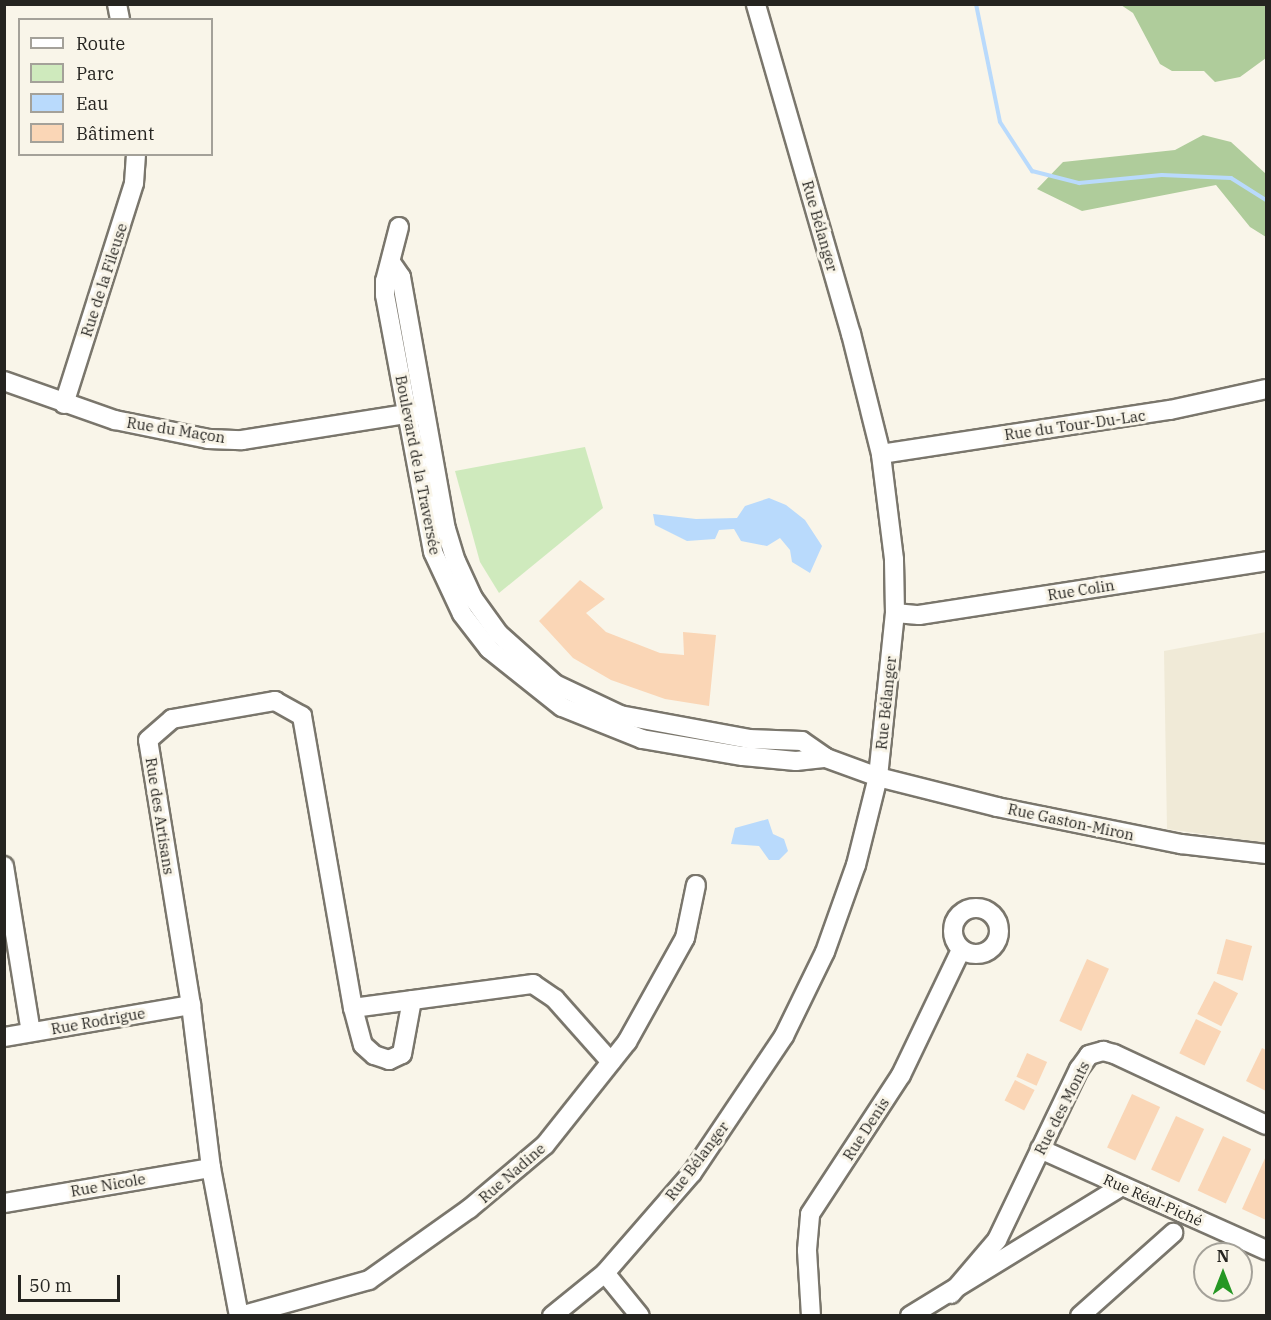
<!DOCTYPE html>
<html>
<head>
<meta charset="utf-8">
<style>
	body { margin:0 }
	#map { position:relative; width:1271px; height:1320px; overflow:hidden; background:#f9f5e9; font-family:"IBM Plex Serif",serif }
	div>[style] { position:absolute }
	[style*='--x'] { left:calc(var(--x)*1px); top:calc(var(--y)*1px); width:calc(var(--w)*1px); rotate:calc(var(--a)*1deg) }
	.built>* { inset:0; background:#f0ead7 }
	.green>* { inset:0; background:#cfeabd }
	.forest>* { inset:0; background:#afcc9b }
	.water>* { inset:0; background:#b9dafc }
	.stream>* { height:4px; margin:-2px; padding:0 2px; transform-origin:2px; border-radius:2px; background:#b9dafc }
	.building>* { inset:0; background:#fad6b6; transform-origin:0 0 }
	.roads { filter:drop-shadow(2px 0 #7a766c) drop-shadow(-2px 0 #7a766c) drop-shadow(0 2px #7a766c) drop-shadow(0 -2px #7a766c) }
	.minor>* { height:18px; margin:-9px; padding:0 9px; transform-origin:9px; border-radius:9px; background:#fff }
	.minor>.ring { margin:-9px; padding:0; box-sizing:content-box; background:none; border:18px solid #fff; border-radius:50% }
	span { translate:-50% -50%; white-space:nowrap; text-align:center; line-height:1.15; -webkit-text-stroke:6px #f9f5e9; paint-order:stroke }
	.street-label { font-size:15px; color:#252420 }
	.frame { position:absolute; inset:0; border:6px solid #252420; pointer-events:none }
	.legend { position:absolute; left:18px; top:18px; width:195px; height:138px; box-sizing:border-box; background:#f9f5e9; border:2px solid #a4a199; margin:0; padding:8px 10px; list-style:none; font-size:18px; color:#252420 }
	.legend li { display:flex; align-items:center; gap:12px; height:30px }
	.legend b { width:30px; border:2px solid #a4a199 }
	.north { position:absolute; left:1193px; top:1242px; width:60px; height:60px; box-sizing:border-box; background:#f9f5e9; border:2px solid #a4a199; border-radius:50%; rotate:0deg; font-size:16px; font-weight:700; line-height:24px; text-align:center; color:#252420 }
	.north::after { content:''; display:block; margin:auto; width:21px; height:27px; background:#259724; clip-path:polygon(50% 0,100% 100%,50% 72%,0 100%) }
	.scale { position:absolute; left:18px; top:1275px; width:102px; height:27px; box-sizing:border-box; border:3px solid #252420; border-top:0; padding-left:8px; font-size:18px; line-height:21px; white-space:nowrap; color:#252420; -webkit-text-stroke:4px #f9f5e9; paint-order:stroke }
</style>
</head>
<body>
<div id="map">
	<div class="built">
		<i style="clip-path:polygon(1266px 632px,1266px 843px,1167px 829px,1164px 651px)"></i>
	</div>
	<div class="green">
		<i style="clip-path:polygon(585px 447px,603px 508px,499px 593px,480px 562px,455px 471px)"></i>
	</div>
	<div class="forest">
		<i style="clip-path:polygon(1121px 5px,1266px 5px,1266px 58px,1240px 77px,1215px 82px,1204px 71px,1172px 71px,1160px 64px,1133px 13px)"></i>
		<i style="clip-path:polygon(1203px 135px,1231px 142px,1266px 174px,1266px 237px,1250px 227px,1216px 185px,1082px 211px,1037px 189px,1063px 162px,1175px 150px)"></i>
	</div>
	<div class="water">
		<i style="clip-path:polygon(769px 498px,786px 505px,805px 520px,822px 546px,810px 573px,792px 562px,790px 550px,780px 538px,767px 546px,741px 541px,734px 529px,719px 530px,715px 539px,687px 541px,655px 525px,653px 514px,696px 519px,737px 518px,745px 506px)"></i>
		<i style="clip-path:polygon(768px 819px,773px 834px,784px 839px,788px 851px,779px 860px,769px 860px,759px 846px,731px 844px,735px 828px)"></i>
	</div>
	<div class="stream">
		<i style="--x:976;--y:4;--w:120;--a:78.5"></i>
		<i style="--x:1000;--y:122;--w:59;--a:56.9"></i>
		<i style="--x:1032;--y:171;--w:49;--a:14.3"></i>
		<i style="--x:1079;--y:183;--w:83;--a:-5.5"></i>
		<i style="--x:1162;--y:175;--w:69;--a:2.5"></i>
		<i style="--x:1231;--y:178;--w:41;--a:32.2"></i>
	</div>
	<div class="building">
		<i style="clip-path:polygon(580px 580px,605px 599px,586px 613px,606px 632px,660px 653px,684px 655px,683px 632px,716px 635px,709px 706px,665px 699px,611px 680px,573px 658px,539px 621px)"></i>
		<i style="left:1226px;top:939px;width:27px;height:36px;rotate:15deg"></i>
		<i style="left:1087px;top:959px;width:24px;height:68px;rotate:24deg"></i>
		<i style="left:1214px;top:981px;width:27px;height:37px;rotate:27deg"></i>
		<i style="left:1196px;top:1019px;width:28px;height:38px;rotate:26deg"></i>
		<i style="clip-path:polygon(1262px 1048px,1266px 1050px,1266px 1091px,1246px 1081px)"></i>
		<i style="left:1027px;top:1053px;width:22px;height:26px;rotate:24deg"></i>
		<i style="left:1015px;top:1080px;width:22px;height:23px;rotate:27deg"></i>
		<i style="left:1132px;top:1094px;width:31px;height:59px;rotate:25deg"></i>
		<i style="left:1176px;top:1116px;width:31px;height:59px;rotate:25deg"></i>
		<i style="left:1223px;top:1136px;width:31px;height:60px;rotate:25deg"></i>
		<i style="clip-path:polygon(1266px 1156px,1266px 1220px,1242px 1209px)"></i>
	</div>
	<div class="roads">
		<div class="minor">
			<i style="--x:117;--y:4;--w:16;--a:79"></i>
			<i style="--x:399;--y:227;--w:56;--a:104.5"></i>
			<i style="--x:385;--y:281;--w:14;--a:90"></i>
			<i style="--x:385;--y:295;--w:261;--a:79.4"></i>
			<i style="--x:433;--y:552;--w:68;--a:64.9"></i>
			<i style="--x:462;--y:614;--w:44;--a:52.4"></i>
			<i style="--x:489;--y:649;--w:93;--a:38.5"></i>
			<i style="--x:562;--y:707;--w:86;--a:21.8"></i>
			<i style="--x:642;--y:739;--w:102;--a:9.6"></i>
			<i style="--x:743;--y:756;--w:53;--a:5.4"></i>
			<i style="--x:796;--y:761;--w:30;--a:-6"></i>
			<i style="--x:392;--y:264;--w:16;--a:55"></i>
			<i style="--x:401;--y:277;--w:256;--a:79.9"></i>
			<i style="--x:446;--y:529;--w:34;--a:73"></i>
			<i style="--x:456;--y:561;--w:41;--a:65.3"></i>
			<i style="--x:473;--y:598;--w:44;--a:54.2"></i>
			<i style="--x:499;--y:634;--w:75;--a:41.8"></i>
			<i style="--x:555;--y:684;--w:72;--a:25.5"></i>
			<i style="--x:620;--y:715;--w:131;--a:10.5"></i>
			<i style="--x:749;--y:739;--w:53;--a:2.2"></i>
			<i style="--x:802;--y:741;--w:29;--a:35"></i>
			<i style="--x:826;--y:758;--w:55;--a:20.1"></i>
			<i style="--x:878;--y:777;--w:123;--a:14.1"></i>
			<i style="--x:997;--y:807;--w:188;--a:11.4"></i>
			<i style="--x:1181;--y:844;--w:86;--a:6.7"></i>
			<i style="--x:4;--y:381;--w:118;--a:19.4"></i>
			<i style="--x:115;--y:420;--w:95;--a:11.5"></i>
			<i style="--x:208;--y:439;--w:34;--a:2"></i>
			<i style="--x:242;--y:440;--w:178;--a:-9"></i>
			<i style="--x:64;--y:404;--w:232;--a:-72.4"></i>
			<i style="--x:134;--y:183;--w:29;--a:-86"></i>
			<i style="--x:881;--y:454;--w:292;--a:-8.7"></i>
			<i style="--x:1170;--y:410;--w:98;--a:-12.3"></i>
			<i style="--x:895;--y:613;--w:24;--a:5"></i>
			<i style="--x:919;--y:615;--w:351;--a:-8.8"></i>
			<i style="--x:4;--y:866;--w:168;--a:80.8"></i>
			<i class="ring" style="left:953px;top:908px;width:28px;height:28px"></i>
			<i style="--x:353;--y:1008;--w:38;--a:75"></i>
			<i style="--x:363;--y:1045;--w:15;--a:42"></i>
			<i style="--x:374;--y:1055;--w:16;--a:18"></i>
			<i style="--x:389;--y:1060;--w:14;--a:-25"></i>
			<i style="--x:402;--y:1054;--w:55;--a:-79.5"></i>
			<i style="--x:4;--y:1037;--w:190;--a:-9.7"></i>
			<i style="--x:1040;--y:1149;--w:248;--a:24.1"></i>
			<i style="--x:4;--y:1203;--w:210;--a:-9.6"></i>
			<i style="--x:605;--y:1273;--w:55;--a:50.9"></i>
			<i style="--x:951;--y:1294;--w:71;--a:-49.6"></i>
			<i style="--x:997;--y:1240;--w:190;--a:-64.4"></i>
			<i style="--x:1079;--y:1069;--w:17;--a:-54"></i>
			<i style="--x:1089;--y:1055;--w:15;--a:-16"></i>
			<i style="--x:1103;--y:1051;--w:11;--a:15"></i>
			<i style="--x:1114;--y:1054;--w:168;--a:25"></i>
			<i style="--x:239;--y:1316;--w:151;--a:-100.7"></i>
			<i style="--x:211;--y:1168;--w:164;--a:-97"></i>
			<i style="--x:191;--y:1005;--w:268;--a:-99.2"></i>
			<i style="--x:148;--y:740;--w:32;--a:-41"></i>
			<i style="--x:172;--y:719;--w:105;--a:-9.9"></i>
			<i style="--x:275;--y:701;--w:31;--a:29"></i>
			<i style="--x:302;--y:716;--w:296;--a:80.1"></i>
			<i style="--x:353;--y:1008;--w:182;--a:-7.6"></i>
			<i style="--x:533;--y:984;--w:27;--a:34"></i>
			<i style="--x:555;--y:999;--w:84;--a:48.4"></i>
			<i style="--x:240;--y:1316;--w:134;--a:-15.6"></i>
			<i style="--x:369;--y:1280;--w:123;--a:-35.4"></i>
			<i style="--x:469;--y:1209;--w:99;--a:-40.1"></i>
			<i style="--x:545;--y:1145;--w:132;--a:-51.5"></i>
			<i style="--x:627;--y:1042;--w:119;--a:-60.9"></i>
			<i style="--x:685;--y:938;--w:54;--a:-78.3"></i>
			<i style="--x:552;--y:1316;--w:68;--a:-39.1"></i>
			<i style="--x:605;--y:1273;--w:133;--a:-49"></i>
			<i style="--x:692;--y:1173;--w:165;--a:-56.1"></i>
			<i style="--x:784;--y:1036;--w:93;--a:-64"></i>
			<i style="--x:825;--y:952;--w:92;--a:-70.4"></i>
			<i style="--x:856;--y:865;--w:91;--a:-76"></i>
			<i style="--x:878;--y:777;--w:165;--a:-84.1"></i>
			<i style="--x:895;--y:613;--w:54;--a:-91.1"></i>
			<i style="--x:894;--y:559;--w:106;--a:-97.1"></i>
			<i style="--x:881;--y:454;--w:124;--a:-104"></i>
			<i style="--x:851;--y:334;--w:343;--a:-106.1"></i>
			<i style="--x:811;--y:1316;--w:66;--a:-93.5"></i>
			<i style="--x:807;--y:1250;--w:36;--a:-85"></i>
			<i style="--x:810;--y:1214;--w:166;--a:-56.8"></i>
			<i style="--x:901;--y:1075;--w:139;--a:-64.4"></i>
			<i style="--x:910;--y:1316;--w:249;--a:-31.5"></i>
			<i style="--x:1080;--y:1316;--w:125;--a:-41.7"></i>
		</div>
	</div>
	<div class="street-label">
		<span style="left:820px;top:226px;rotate:74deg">Rue Bélanger</span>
		<span style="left:104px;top:280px;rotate:-72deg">Rue de la Fileuse</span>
		<span style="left:1075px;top:425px;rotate:-8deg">Rue du Tour-Du-Lac</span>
		<span style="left:176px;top:430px;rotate:9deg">Rue du Maçon</span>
		<span style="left:418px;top:465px;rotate:79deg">Boulevard de la Traversée</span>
		<span style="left:1081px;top:590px;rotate:-9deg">Rue Colin</span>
		<span style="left:886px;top:703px;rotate:-84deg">Rue Bélanger</span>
		<span style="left:160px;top:816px;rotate:81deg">Rue des Artisans</span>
		<span style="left:1071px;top:822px;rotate:12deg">Rue Gaston-Miron</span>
		<span style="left:98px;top:1021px;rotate:-10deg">Rue Rodrigue</span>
		<span style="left:1062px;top:1108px;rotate:-63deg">Rue des Monts</span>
		<span style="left:866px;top:1129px;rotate:-57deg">Rue Denis</span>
		<span style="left:697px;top:1161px;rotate:-53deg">Rue Bélanger</span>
		<span style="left:512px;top:1173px;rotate:-41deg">Rue Nadine</span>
		<span style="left:108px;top:1185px;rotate:-10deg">Rue Nicole</span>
		<span style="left:1153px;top:1200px;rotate:24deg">Rue Réal-Piché</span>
	</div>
	<div class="frame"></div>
	<ul class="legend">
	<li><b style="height:8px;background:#fff"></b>Route</li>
	<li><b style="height:16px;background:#cfeabd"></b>Parc</li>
	<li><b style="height:16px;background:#b9dafc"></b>Eau</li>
	<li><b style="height:16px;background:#fad6b6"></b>Bâtiment</li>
	</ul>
	<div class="north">N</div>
	<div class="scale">50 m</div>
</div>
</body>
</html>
